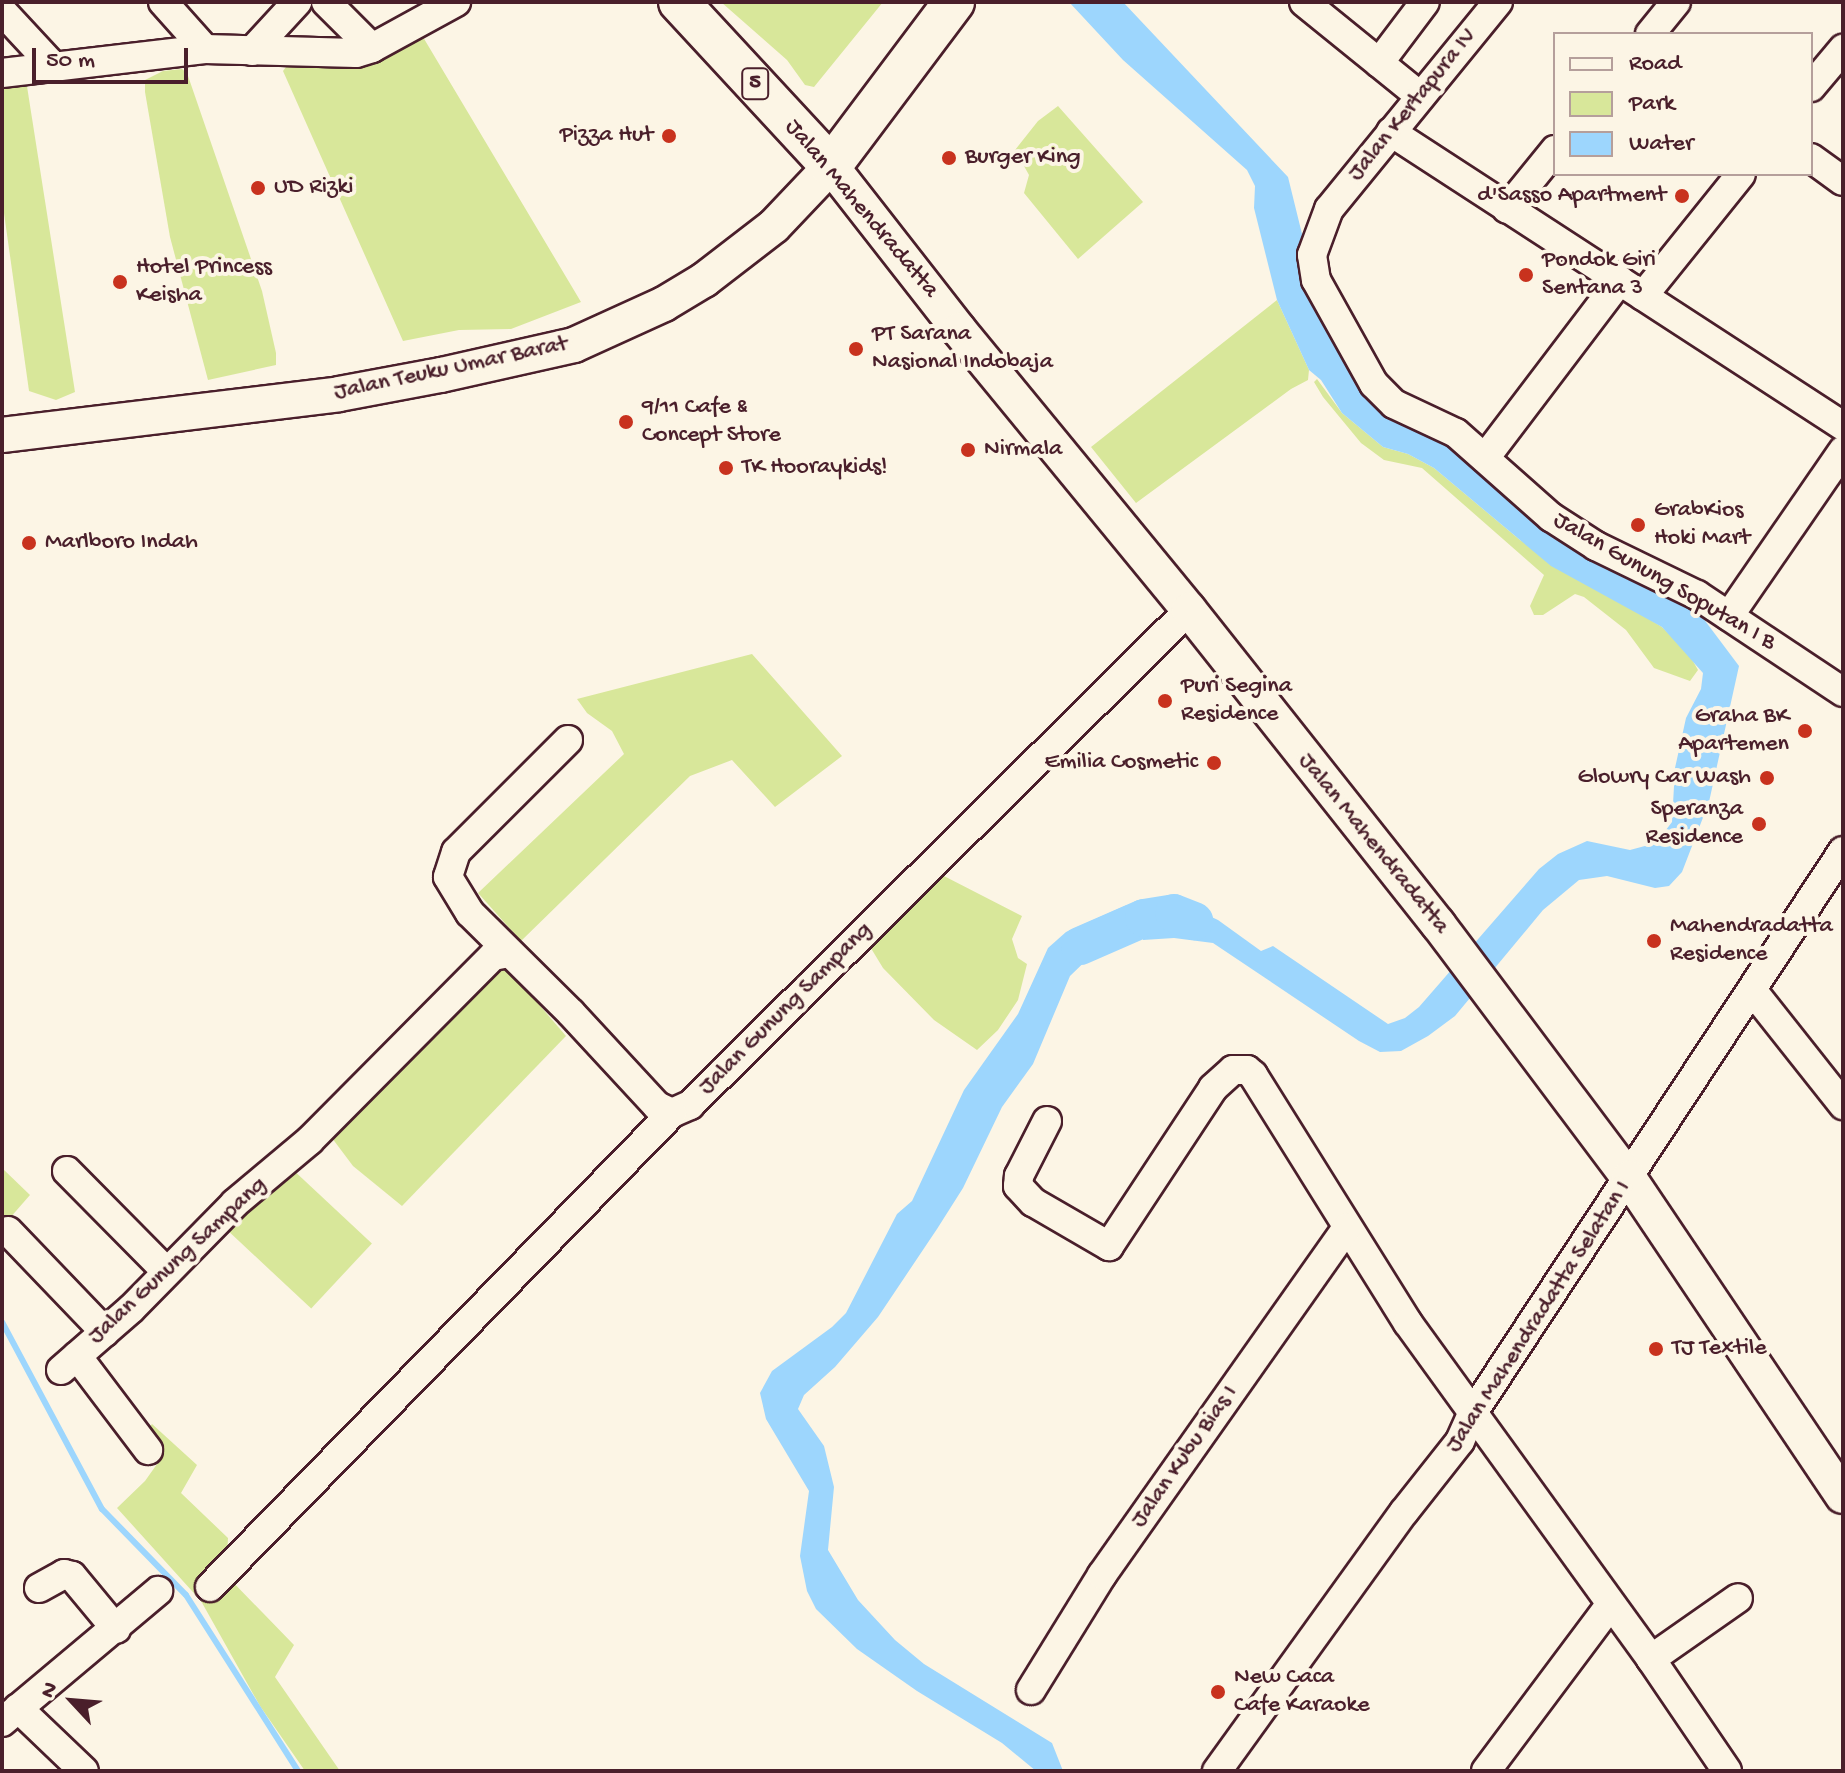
<!DOCTYPE html>
<html>
<head>
<meta charset="utf-8">
<style>
	body { margin:0 }
	#map { position:relative; width:1845px; height:1773px; overflow:hidden; background:#fcf5e5; font-family:"Gochi Hand",sans-serif }
	div>[style] { position:absolute }
	[style*='--x'] { left:calc(var(--x)*1px); top:calc(var(--y)*1px); width:calc(var(--w)*1px); rotate:calc(var(--a)*1deg) }
	.green>* { inset:0; background:#d8e79a; transform-origin:0 0 }
	.water>* { inset:0; background:#9dd6fd }
	.stream>* { height:6px; margin:-3px; padding:0 3px; transform-origin:3px; border-radius:3px; background:#9dd6fd }
	.river>* { height:38px; margin:-19px; padding:0 19px; transform-origin:19px; border-radius:19px; background:#9dd6fd }
	.roads { filter:drop-shadow(2px 0 #4a1f2b) drop-shadow(-2px 0 #4a1f2b) drop-shadow(0 2px #4a1f2b) drop-shadow(0 -2px #4a1f2b) }
	.minor>* { height:28px; margin:-14px; padding:0 14px; transform-origin:14px; border-radius:14px; background:#fcf5e5 }
	.major>* { height:34px; margin:-17px; padding:0 17px; transform-origin:17px; border-radius:17px; background:#fcf5e5 }
	.highway>* { height:40px; margin:-20px; padding:0 20px; transform-origin:20px; border-radius:20px; background:#fcf5e5 }
	.dots>* { width:22px; height:22px; translate:-50% -50%; box-sizing:border-box; border:4px solid #fcf5e5; border-radius:50% }
	span { translate:-50% -50%; white-space:nowrap; text-align:center; line-height:1.15; -webkit-text-stroke:8px #fcf5e5; paint-order:stroke }
	.shield-label span { padding:2px 6px; background:#fcf5e5; border:2px solid; border-radius:6px; -webkit-text-stroke-width:0 }
	.shield-label { font-size:22px; color:#4a1f2b; font-weight:700 }
	.street-label { font-size:24px; color:#4a1f2b }
	.poi-label { font-size:24px; color:#4a1f2b }
	.right { translate:-100% -50%; text-align:right }
	.left { translate:0 -50%; text-align:left }
	.frame { position:absolute; inset:0; border:4px solid #4a1f2b; pointer-events:none }
	.legend { position:absolute; left:1553px; top:32px; width:260px; height:144px; box-sizing:border-box; background:#fcf5e5; border:2px solid #b59f9b; margin:0; padding:10px 14px; list-style:none; font-size:24px; color:#4a1f2b }
	.legend li { display:flex; align-items:center; gap:16px; height:40px }
	.legend b { width:40px; border:2px solid #b59f9b }
	.north { position:absolute; left:32px; top:1661px; width:80px; height:80px; -webkit-text-stroke:6px #fcf5e5; paint-order:stroke; rotate:296deg; font-size:22px; font-weight:700; line-height:32px; text-align:center; color:#4a1f2b }
	.north::after { content:''; display:block; margin:auto; width:28px; height:36px; background:#4a1f2b; clip-path:polygon(50% 0,100% 100%,50% 72%,0 100%) }
	.scale { position:absolute; left:32px; top:48px; width:156px; height:36px; box-sizing:border-box; border:4px solid #4a1f2b; border-top:0; padding-left:10px; font-size:24px; line-height:28px; white-space:nowrap; color:#4a1f2b; -webkit-text-stroke:6px #fcf5e5; paint-order:stroke }
</style>
</head>
<body>
<div id="map">
	<div class="green">
		<i style="clip-path:polygon(721px 2px,883px 2px,814px 87px,805px 85px,787px 60px)"></i>
		<i style="clip-path:polygon(420px 32px,581px 302px,511px 329px,459px 330px,403px 341px,283px 71px,286px 67px,349px 67px)"></i>
		<i style="clip-path:polygon(182px 69px,187px 73px,262px 291px,276px 353px,276px 365px,208px 380px,170px 237px,145px 92px,145px 80px,163px 71px)"></i>
		<i style="clip-path:polygon(26px 80px,75px 392px,56px 400px,29px 391px,2px 199px,2px 85px)"></i>
		<i style="clip-path:polygon(1058px 106px,1143px 202px,1078px 259px,1024px 193px,1029px 175px,1015px 150px,1038px 121px)"></i>
		<i style="clip-path:polygon(1277px 300px,1309px 370px,1308px 380px,1291px 389px,1136px 503px,1091px 447px)"></i>
		<i style="clip-path:polygon(1317px 379px,1342px 413px,1383px 447px,1408px 454px,1434px 468px,1520px 540px,1662px 627px,1689px 654px,1698px 670px,1690px 681px,1654px 668px,1626px 630px,1584px 597px,1575px 594px,1543px 615px,1534px 615px,1530px 606px,1544px 575px,1422px 468px,1384px 460px,1361px 443px,1323px 397px,1314px 382px)"></i>
		<i style="clip-path:polygon(752px 654px,842px 756px,775px 807px,732px 760px,690px 776px,521px 941px,478px 893px,624px 754px,612px 731px,587px 713px,577px 699px)"></i>
		<i style="clip-path:polygon(942px 875px,1022px 916px,1012px 939px,1018px 958px,1027px 964px,1018px 1000px,998px 1030px,977px 1050px,934px 1020px,883px 968px,869px 945px)"></i>
		<i style="clip-path:polygon(495px 964px,505px 965px,566px 1036px,402px 1206px,353px 1166px,326px 1130px)"></i>
		<i style="left:290px;top:1167px;width:112px;height:89px;rotate:43deg"></i>
		<i style="clip-path:polygon(2px 1168px,30px 1195px,2px 1227px)"></i>
		<i style="clip-path:polygon(152px 1424px,197px 1465px,181px 1493px,228px 1538px,226px 1575px,294px 1645px,275px 1677px,340px 1771px,305px 1771px,260px 1706px,201px 1601px,117px 1508px,145px 1481px,162px 1457px,143px 1435px)"></i>
	</div>
	<div class="water">
		<i style="clip-path:polygon(1069px 2px,1123px 2px,1288px 177px,1303px 238px,1310px 294px,1345px 358px,1627px 572px,1700px 614px,1739px 666px,1709px 802px,1682px 872px,1669px 886px,1655px 888px,1607px 876px,1579px 880px,1543px 910px,1455px 1016px,1428px 1036px,1401px 1051px,1380px 1052px,1359px 1041px,1213px 943px,1174px 938px,1143px 940px,1144px 900px,1174px 901px,1192px 908px,1218px 920px,1261px 951px,1273px 946px,1388px 1024px,1405px 1018px,1419px 1007px,1539px 869px,1558px 854px,1587px 841px,1630px 850px,1656px 843px,1672px 822px,1675px 768px,1686px 718px,1701px 689px,1703px 673px,1662px 627px,1551px 566px,1434px 468px,1408px 454px,1383px 447px,1342px 413px,1321px 380px,1309px 370px,1277px 300px,1254px 208px,1255px 186px,1247px 170px,1123px 60px)"></i>
		<i style="clip-path:polygon(1127px 905px,1129px 943px,1098px 949px,1070px 976px,1033px 1064px,1002px 1107px,963px 1188px,937px 1229px,878px 1317px,835px 1367px,804px 1395px,798px 1409px,824px 1446px,834px 1487px,828px 1550px,858px 1600px,895px 1640px,924px 1664px,1052px 1743px,1063px 1771px,1036px 1771px,1002px 1743px,917px 1691px,857px 1649px,816px 1609px,807px 1591px,800px 1556px,809px 1491px,766px 1419px,760px 1393px,772px 1371px,832px 1327px,846px 1313px,897px 1214px,912px 1201px,964px 1090px,1018px 1014px,1048px 948px,1066px 932px)"></i>
	</div>
	<div class="stream">
		<i style="--x:2;--y:1322;--w:212;--a:61.9"></i>
		<i style="--x:102;--y:1509;--w:120;--a:45.7"></i>
		<i style="--x:186;--y:1595;--w:209;--a:57.5"></i>
	</div>
	<div class="river">
		<i style="--x:1080;--y:946;--w:70;--a:-23.6"></i>
		<i style="--x:1144;--y:918;--w:30;--a:-9"></i>
		<i style="--x:1174;--y:913;--w:22;--a:22"></i>
	</div>
	<div class="roads">
		<div class="minor">
			<i style="--x:163;--y:2;--w:63;--a:48.2"></i>
			<i style="--x:326;--y:2;--w:65;--a:45"></i>
			<i style="--x:1304;--y:2;--w:149;--a:39"></i>
			<i style="--x:1498;--y:2;--w:267;--a:129.2"></i>
			<i style="--x:1329;--y:209;--w:49;--a:110.3"></i>
			<i style="--x:1312;--y:255;--w:25;--a:81"></i>
			<i style="--x:1316;--y:280;--w:119;--a:60.9"></i>
			<i style="--x:1374;--y:384;--w:28;--a:45"></i>
			<i style="--x:1394;--y:404;--w:68;--a:25.1"></i>
			<i style="--x:1456;--y:433;--w:127;--a:41.5"></i>
			<i style="--x:1551;--y:517;--w:54;--a:32.8"></i>
			<i style="--x:1596;--y:546;--w:112;--a:25.9"></i>
			<i style="--x:1697;--y:595;--w:175;--a:33.6"></i>
			<i style="--x:2;--y:11;--w:76;--a:47.1"></i>
			<i style="--x:1650;--y:34;--w:41;--a:-50.9"></i>
			<i style="--x:252;--y:51;--w:67;--a:-47.4"></i>
			<i style="--x:1379;--y:63;--w:76;--a:-53"></i>
			<i style="--x:2;--y:73;--w:204;--a:-6.7"></i>
			<i style="--x:205;--y:49;--w:151;--a:1.5"></i>
			<i style="--x:356;--y:53;--w:17;--a:-17"></i>
			<i style="--x:372;--y:48;--w:96;--a:-28.7"></i>
			<i style="--x:1811;--y:87;--w:50;--a:-49.9"></i>
			<i style="--x:1391;--y:132;--w:539;--a:33.04"></i>
			<i style="--x:1811;--y:158;--w:39;--a:36"></i>
			<i style="--x:1507;--y:209;--w:76;--a:-50.9"></i>
			<i style="--x:1643;--y:296;--w:156;--a:-51.2"></i>
			<i style="--x:1485;--y:458;--w:223;--a:-52.8"></i>
			<i style="--x:1729;--y:616;--w:201;--a:-55.4"></i>
			<i style="--x:568;--y:740;--w:158;--a:135"></i>
			<i style="--x:456;--y:852;--w:26;--a:108"></i>
			<i style="--x:448;--y:877;--w:42;--a:58.6"></i>
			<i style="--x:470;--y:913;--w:142;--a:44.7"></i>
			<i style="--x:571;--y:1013;--w:127;--a:47.2"></i>
			<i style="--x:657;--y:1106;--w:17;--a:25"></i>
			<i style="--x:672;--y:1113;--w:20;--a:-24"></i>
			<i style="--x:690;--y:1105;--w:703;--a:-44.77"></i>
			<i style="--x:1752;--y:990;--w:147;--a:51.6"></i>
			<i style="--x:1047;--y:1121;--w:62;--a:117"></i>
			<i style="--x:1019;--y:1176;--w:10;--a:96"></i>
			<i style="--x:1018;--y:1186;--w:22;--a:47"></i>
			<i style="--x:1033;--y:1202;--w:88;--a:30.1"></i>
			<i style="--x:1109;--y:1246;--w:189;--a:-56.6"></i>
			<i style="--x:1213;--y:1088;--w:27;--a:-42"></i>
			<i style="--x:1233;--y:1070;--w:14;--a:0"></i>
			<i style="--x:1247;--y:1070;--w:8;--a:40"></i>
			<i style="--x:1253;--y:1075;--w:292;--a:58"></i>
			<i style="--x:1408;--y:1323;--w:415;--a:54.1"></i>
			<i style="--x:1651;--y:1659;--w:135;--a:55.8"></i>
			<i style="--x:67;--y:1171;--w:141;--a:45.3"></i>
			<i style="--x:8;--y:1231;--w:140;--a:46.2"></i>
			<i style="--x:77;--y:1356;--w:118;--a:52.9"></i>
			<i style="--x:61;--y:1370;--w:93;--a:-41.1"></i>
			<i style="--x:131;--y:1309;--w:148;--a:-45.5"></i>
			<i style="--x:235;--y:1203;--w:97;--a:-40"></i>
			<i style="--x:309;--y:1141;--w:261;--a:-45.2"></i>
			<i style="--x:493;--y:956;--w:16;--a:-11"></i>
			<i style="--x:210;--y:1587;--w:662;--a:-45.73"></i>
			<i style="--x:39;--y:1588;--w:29;--a:-29"></i>
			<i style="--x:64;--y:1574;--w:8;--a:14"></i>
			<i style="--x:72;--y:1576;--w:69;--a:50.3"></i>
			<i style="--x:1651;--y:1659;--w:106;--a:-35"></i>
			<i style="--x:1031;--y:1690;--w:135;--a:-58.3"></i>
			<i style="--x:1102;--y:1575;--w:425;--a:-54.8"></i>
			<i style="--x:18;--y:1708;--w:91;--a:43.7"></i>
			<i style="--x:2;--y:1722;--w:204;--a:-40"></i>
			<i style="--x:1217;--y:1771;--w:319;--a:-54.2"></i>
			<i style="--x:1404;--y:1512;--w:90;--a:-51.7"></i>
			<i style="--x:1460;--y:1441;--w:30;--a:-66"></i>
			<i style="--x:1472;--y:1414;--w:674;--a:-56.62"></i>
			<i style="--x:1486;--y:1771;--w:207;--a:-53.2"></i>
		</div>
		<div class="major">
			<i style="--x:2;--y:435;--w:339;--a:-6.9"></i>
			<i style="--x:339;--y:394;--w:104;--a:-10.6"></i>
			<i style="--x:441;--y:375;--w:136;--a:-12.7"></i>
			<i style="--x:574;--y:345;--w:99;--a:-24.5"></i>
			<i style="--x:664;--y:304;--w:47;--a:-31"></i>
			<i style="--x:704;--y:280;--w:88;--a:-37.6"></i>
			<i style="--x:774;--y:226;--w:83;--a:-46.5"></i>
			<i style="--x:831;--y:166;--w:208;--a:52"></i>
			<i style="--x:959;--y:330;--w:362;--a:50.6"></i>
			<i style="--x:1189;--y:610;--w:401;--a:51.6"></i>
			<i style="--x:1438;--y:924;--w:318;--a:53.1"></i>
			<i style="--x:1629;--y:1178;--w:383;--a:56.1"></i>
		</div>
		<div class="highway">
			<i style="--x:679;--y:2;--w:224;--a:47.2"></i>
			<i style="--x:831;--y:166;--w:205;--a:-53.1"></i>
		</div>
	</div>
	<div class="dots">
		<i style="left:669px;top:136px;background:#c8321e"></i>
		<i style="left:949px;top:158px;background:#c8321e"></i>
		<i style="left:258px;top:188px;background:#c8321e"></i>
		<i style="left:1682px;top:196px;background:#c8321e"></i>
		<i style="left:1526px;top:275px;background:#c8321e"></i>
		<i style="left:120px;top:282px;background:#c8321e"></i>
		<i style="left:856px;top:349px;background:#c8321e"></i>
		<i style="left:626px;top:422px;background:#c8321e"></i>
		<i style="left:968px;top:450px;background:#c8321e"></i>
		<i style="left:726px;top:468px;background:#c8321e"></i>
		<i style="left:1638px;top:525px;background:#c8321e"></i>
		<i style="left:29px;top:543px;background:#c8321e"></i>
		<i style="left:1165px;top:701px;background:#c8321e"></i>
		<i style="left:1805px;top:731px;background:#c8321e"></i>
		<i style="left:1214px;top:763px;background:#c8321e"></i>
		<i style="left:1767px;top:778px;background:#c8321e"></i>
		<i style="left:1759px;top:824px;background:#c8321e"></i>
		<i style="left:1654px;top:941px;background:#c8321e"></i>
		<i style="left:1656px;top:1349px;background:#c8321e"></i>
		<i style="left:1218px;top:1692px;background:#c8321e"></i>
	</div>
	<div class="shield-label">
		<span style="left:755px;top:84px">5</span>
	</div>
	<div class="street-label">
		<span style="left:1413px;top:105px;rotate:-51deg">Jalan Kertapura IV</span>
		<span style="left:861px;top:209px;rotate:50deg">Jalan Mahendradatta</span>
		<span style="left:451px;top:369px;rotate:-12deg">Jalan Teuku Umar Barat</span>
		<span style="left:1664px;top:582px;rotate:30deg">Jalan Gunung Soputan I B</span>
		<span style="left:1373px;top:844px;rotate:51deg">Jalan Mahendradatta</span>
		<span style="left:786px;top:1009px;rotate:-45deg">Jalan Gunung Sampang</span>
		<span style="left:178px;top:1261px;rotate:-43deg">Jalan Gunung Sampang</span>
		<span style="left:1539px;top:1317px;rotate:-57deg">Jalan Mahendradatta Selatan I</span>
		<span style="left:1185px;top:1457px;rotate:-55deg">Jalan Kubu Bias I</span>
	</div>
	<div class="poi-label">
		<span class="right" style="left:653px;top:136px">Pizza Hut</span>
		<span class="left" style="left:965px;top:158px">Burger King</span>
		<span class="left" style="left:274px;top:188px">UD Rizki</span>
		<span class="right" style="left:1666px;top:196px">d'Sasso Apartment</span>
		<span class="left" style="left:1542px;top:275px">Pondok Giri<br>Sentana 3</span>
		<span class="left" style="left:136px;top:282px">Hotel Princess<br>Keisha</span>
		<span class="left" style="left:872px;top:349px">PT Sarana<br>Nasional Indobaja</span>
		<span class="left" style="left:642px;top:422px">9/11 Cafe &amp;<br>Concept Store</span>
		<span class="left" style="left:984px;top:450px">Nirmala</span>
		<span class="left" style="left:742px;top:468px">TK Hooraykids!</span>
		<span class="left" style="left:1654px;top:525px">GrabKios<br>Hoki Mart</span>
		<span class="left" style="left:45px;top:543px">Marlboro Indah</span>
		<span class="left" style="left:1181px;top:701px">Puri Segina<br>Residence</span>
		<span class="right" style="left:1789px;top:731px">Graha BK<br>Apartemen</span>
		<span class="right" style="left:1198px;top:763px">Emilia Cosmetic</span>
		<span class="right" style="left:1751px;top:778px">Glowry Car Wash</span>
		<span class="right" style="left:1743px;top:824px">Speranza<br>Residence</span>
		<span class="left" style="left:1670px;top:941px">Mahendradatta<br>Residence</span>
		<span class="left" style="left:1672px;top:1349px">TJ Textile</span>
		<span class="left" style="left:1234px;top:1692px">New Caca<br>Cafe Karaoke</span>
	</div>
	<div class="frame"></div>
	<ul class="legend">
	<li><b style="height:10px;background:#fcf5e5"></b>Road</li>
	<li><b style="height:22px;background:#d8e79a"></b>Park</li>
	<li><b style="height:22px;background:#9dd6fd"></b>Water</li>
	</ul>
	<div class="north">N</div>
	<div class="scale">50 m</div>
</div>
</body>
</html>
